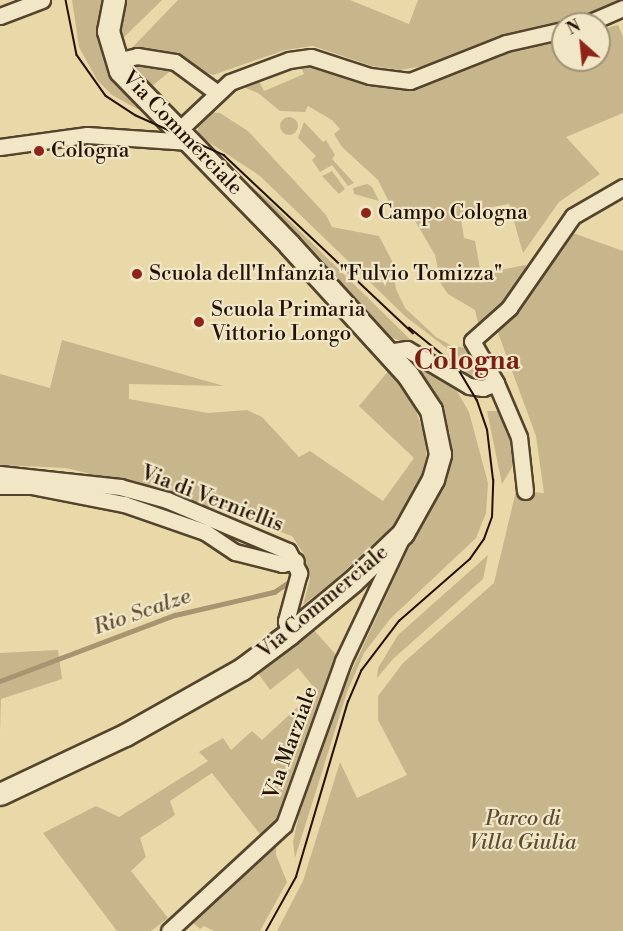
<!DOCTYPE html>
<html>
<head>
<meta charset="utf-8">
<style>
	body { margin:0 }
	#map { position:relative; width:623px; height:931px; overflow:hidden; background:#e9d8a8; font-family:"Libre Bodoni",serif }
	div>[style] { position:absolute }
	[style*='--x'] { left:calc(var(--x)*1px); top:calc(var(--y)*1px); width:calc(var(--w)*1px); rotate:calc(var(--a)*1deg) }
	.green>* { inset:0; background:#c7b68c }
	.round { border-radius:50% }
	.stream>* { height:4.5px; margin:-2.25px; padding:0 2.25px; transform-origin:2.25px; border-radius:2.25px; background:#a69570 }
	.roads { filter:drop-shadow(2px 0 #54442d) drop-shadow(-2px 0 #54442d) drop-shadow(0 2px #54442d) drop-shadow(0 -2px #54442d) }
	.minor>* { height:15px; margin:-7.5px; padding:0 7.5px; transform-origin:7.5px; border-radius:7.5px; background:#f1e6c6 }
	.secondary>* { height:21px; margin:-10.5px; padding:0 10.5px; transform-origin:10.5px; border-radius:10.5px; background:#f1e6c6 }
	.tram>* { height:1.5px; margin:-0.75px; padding:0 0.75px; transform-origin:0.75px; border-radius:0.75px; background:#231204 }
	.dots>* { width:16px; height:16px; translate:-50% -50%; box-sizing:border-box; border:3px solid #f1e6c6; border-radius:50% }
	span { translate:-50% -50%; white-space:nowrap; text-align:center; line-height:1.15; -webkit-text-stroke:4.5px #f1e6c6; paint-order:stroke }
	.street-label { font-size:21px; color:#231204 }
	.poi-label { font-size:21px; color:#231204 }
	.left { translate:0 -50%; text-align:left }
	.park-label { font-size:21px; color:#5c4b34; font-style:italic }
	.water-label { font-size:22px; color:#5e4d35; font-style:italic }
	.district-label { font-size:27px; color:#7a1f14; font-weight:700 }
	.north { position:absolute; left:551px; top:12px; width:60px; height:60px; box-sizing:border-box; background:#f1e6c6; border:2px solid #9f9178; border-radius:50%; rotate:333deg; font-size:16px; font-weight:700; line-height:24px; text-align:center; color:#231204 }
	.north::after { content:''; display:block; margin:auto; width:21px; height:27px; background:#8f2418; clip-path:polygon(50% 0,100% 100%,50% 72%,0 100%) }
</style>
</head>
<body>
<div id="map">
	<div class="green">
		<i style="clip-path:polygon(72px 0,108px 0,103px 30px,163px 123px,112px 95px,97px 80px,79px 47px)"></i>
		<i style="clip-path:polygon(122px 0,162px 0,118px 43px,117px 15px)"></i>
		<i style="clip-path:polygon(178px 0,350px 0,409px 24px,418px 0,619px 0,581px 17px,523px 30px,429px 65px,400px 70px,372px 66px,313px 46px,285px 50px,213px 75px,180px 63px,151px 87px,136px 73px,127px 53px)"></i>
		<i style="clip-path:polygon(618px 25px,623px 36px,623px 113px,566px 137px,600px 174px,559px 202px,523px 253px,509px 204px,460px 213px,464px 238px,475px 241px,481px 274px,525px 265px,529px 268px,488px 322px,479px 327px,475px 310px,448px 294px,441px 284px,435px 255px,410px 212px,397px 218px,378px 180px,342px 147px,334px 134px,340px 129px,332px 120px,308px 106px,305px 112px,280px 111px,258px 93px,241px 86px,233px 93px,227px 89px,256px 75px,264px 91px,304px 74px,298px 60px,390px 85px,548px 37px,563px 38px,563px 60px,599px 60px,599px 30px)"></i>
		<i style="clip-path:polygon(205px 112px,220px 113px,248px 131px,326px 215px,332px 227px,379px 236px,392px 261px,396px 289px,405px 308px,436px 337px,452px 346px,466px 348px,477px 367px,473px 376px,470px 378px,448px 349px,406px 317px,260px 176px,198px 135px,198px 123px)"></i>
		<i class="round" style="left:280px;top:117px;width:18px;height:18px"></i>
		<i style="clip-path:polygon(304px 122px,323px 142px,326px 140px,335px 155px,332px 159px,354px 183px,348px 186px,332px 165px,320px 172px,312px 160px,316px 156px,298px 138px)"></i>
		<i style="clip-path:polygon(224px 164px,269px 201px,418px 347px,390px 337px)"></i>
		<i style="clip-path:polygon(332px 171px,345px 189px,339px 194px,322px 176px)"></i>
		<i style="clip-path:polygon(367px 184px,372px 187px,379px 201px,354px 194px,353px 188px)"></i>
		<i style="clip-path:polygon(573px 233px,623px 251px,623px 931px,277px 931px,303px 881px,340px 762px,357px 798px,407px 775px,378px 720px,378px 696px,403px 663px,494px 583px,516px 491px,544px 493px,536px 436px,497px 330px,534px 289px)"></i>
		<i style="clip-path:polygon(62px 340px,224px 386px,129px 384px,129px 399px,208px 413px,247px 410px,262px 417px,299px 457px,310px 451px,383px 501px,414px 458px,359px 406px,390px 369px,415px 408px,425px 436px,427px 466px,416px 493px,395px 523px,336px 579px,303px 605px,310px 579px,305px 556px,292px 536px,168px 493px,66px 468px,0 465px,0 374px,50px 388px)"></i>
		<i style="clip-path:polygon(411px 363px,454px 386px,469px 412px,488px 483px,486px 513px,476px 538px,390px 619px,364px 653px,347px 692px,295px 858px,293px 842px,299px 814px,334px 709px,448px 463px,450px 433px,435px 396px)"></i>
		<i style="clip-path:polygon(487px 411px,501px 411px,510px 436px,514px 464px,502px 484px)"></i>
		<i style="clip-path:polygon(488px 555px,483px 579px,393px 659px,377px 678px,378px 668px,398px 635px)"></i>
		<i style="clip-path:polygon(312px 628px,339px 658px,302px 749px,281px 814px,263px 838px,212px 773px,170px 801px,175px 815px,140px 838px,146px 857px,131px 871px,168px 918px,151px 931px,117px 931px,43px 833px,96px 806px,119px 817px,208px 761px,199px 752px,223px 738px,231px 750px,252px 731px,262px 740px,316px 690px,298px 668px,270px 690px,256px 670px)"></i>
		<i style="clip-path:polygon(58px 650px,62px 679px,1px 699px,0 732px,0 653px)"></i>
		<i style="clip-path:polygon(276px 840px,276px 855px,287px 882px,260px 931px,214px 931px,204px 926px,200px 929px,190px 920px)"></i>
	</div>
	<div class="stream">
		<i style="--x:0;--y:681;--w:187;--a:-20.7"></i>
		<i style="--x:175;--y:615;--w:102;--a:-13.1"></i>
		<i style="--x:274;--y:592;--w:23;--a:-34"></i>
	</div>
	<div class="roads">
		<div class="minor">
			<i style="--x:0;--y:16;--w:45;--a:-20.9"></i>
			<i style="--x:586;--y:24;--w:40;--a:-23.4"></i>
			<i style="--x:116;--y:61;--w:22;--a:-13"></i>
			<i style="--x:137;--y:56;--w:38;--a:9"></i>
			<i style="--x:175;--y:62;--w:51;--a:36.2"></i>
			<i style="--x:178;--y:131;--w:71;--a:-43.3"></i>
			<i style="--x:230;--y:82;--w:63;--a:-20.4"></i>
			<i style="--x:289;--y:60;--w:22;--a:-8"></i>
			<i style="--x:311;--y:57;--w:62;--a:17.9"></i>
			<i style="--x:370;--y:76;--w:40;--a:7.1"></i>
			<i style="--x:410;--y:81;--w:103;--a:-21.6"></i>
			<i style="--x:506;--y:43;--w:58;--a:-12.8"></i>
			<i style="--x:0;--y:147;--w:88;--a:-7.9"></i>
			<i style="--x:87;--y:135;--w:102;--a:3.9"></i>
			<i style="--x:388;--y:352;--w:19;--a:-9"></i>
			<i style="--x:407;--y:349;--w:72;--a:30.8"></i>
			<i style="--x:469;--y:386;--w:14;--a:8"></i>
			<i style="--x:483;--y:388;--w:14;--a:-21"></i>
			<i style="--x:0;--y:474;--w:121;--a:6.2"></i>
			<i style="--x:120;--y:487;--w:49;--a:15.5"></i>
			<i style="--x:167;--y:500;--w:131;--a:22.9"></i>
			<i style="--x:288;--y:551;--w:25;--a:63"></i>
			<i style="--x:299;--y:573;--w:50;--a:105.2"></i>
			<i style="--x:286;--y:621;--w:13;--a:77"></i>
			<i style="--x:0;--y:486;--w:31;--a:0"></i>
			<i style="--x:31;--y:486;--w:95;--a:11"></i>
			<i style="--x:124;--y:504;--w:86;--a:19.1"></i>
			<i style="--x:205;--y:532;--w:36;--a:34"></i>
			<i style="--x:235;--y:552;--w:49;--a:14.3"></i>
			<i style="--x:282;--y:564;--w:14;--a:-12"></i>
			<i style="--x:525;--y:491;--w:54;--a:-96.3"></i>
			<i style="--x:519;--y:437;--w:59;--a:-113.1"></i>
			<i style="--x:496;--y:383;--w:48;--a:-119.7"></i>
			<i style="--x:472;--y:341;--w:50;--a:-41.7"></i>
			<i style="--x:509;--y:308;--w:112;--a:-55.2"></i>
			<i style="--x:573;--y:216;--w:58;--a:-30.1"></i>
			<i style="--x:169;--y:931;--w:156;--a:-42.7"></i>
			<i style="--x:284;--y:825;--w:174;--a:-70.2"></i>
			<i style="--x:343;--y:661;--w:133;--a:-64.6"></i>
		</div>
		<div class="secondary">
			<i style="--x:0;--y:794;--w:138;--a:-25.3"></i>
			<i style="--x:125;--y:735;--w:134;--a:-29.4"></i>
			<i style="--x:242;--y:669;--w:59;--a:-36.7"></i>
			<i style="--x:289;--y:634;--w:83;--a:-39.6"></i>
			<i style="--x:353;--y:581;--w:69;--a:-43.8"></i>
			<i style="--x:403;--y:533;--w:62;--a:-60.9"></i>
			<i style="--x:433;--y:479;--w:26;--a:-74"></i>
			<i style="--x:440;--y:454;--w:45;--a:-101.6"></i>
			<i style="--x:431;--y:410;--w:42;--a:-123.3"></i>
			<i style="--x:408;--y:375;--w:177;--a:-132.3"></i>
			<i style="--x:289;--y:244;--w:242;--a:-134.3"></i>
			<i style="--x:120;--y:71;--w:42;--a:-106.7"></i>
			<i style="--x:108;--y:31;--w:32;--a:-79"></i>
		</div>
	</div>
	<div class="tram">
		<i style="--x:66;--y:0;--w:56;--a:78.7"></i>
		<i style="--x:77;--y:55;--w:50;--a:54.7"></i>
		<i style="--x:106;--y:96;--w:35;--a:33"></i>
		<i style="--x:135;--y:115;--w:98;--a:24.2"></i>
		<i style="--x:224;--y:155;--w:260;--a:43.3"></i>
		<i style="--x:266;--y:931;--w:62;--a:-60.9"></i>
		<i style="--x:296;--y:877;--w:183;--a:-73.5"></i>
		<i style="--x:348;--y:702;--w:34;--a:-67"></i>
		<i style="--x:361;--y:671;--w:63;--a:-52.8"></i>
		<i style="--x:399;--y:621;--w:94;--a:-41.1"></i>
		<i style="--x:470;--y:559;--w:24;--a:-55"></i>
		<i style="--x:484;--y:539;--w:23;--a:-70"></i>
		<i style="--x:492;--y:517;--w:37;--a:-88"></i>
		<i style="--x:493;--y:480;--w:50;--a:-96.8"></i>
		<i style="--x:487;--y:430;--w:31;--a:-109"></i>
		<i style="--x:477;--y:401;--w:41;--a:-121"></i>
		<i style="--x:456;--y:366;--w:60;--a:-141"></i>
	</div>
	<div class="dots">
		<i style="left:39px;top:151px;background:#8f2418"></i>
		<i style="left:366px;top:213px;background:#8f2418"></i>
		<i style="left:137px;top:274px;background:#8f2418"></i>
		<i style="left:199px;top:322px;background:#8f2418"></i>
	</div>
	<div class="street-label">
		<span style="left:182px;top:133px;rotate:46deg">Via Commerciale</span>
		<span style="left:212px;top:499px;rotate:21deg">Via di Verniellis</span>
		<span style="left:323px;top:602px;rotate:-40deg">Via Commerciale</span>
		<span style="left:291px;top:743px;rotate:-70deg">Via Marziale</span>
	</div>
	<div class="poi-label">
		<span class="left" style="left:51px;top:151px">Cologna</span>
		<span class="left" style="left:378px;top:213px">Campo Cologna</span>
		<span class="left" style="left:149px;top:274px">Scuola dell'Infanzia "Fulvio Tomizza"</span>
		<span class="left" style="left:211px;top:322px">Scuola Primaria<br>Vittorio Longo</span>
	</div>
	<div class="park-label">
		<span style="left:523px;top:831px">Parco di<br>Villa Giulia</span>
	</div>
	<div class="water-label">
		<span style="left:142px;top:612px;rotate:-19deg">Rio Scalze</span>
	</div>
	<div class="district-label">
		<span style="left:467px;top:362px">Cologna</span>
	</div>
	<div class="north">N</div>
</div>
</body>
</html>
